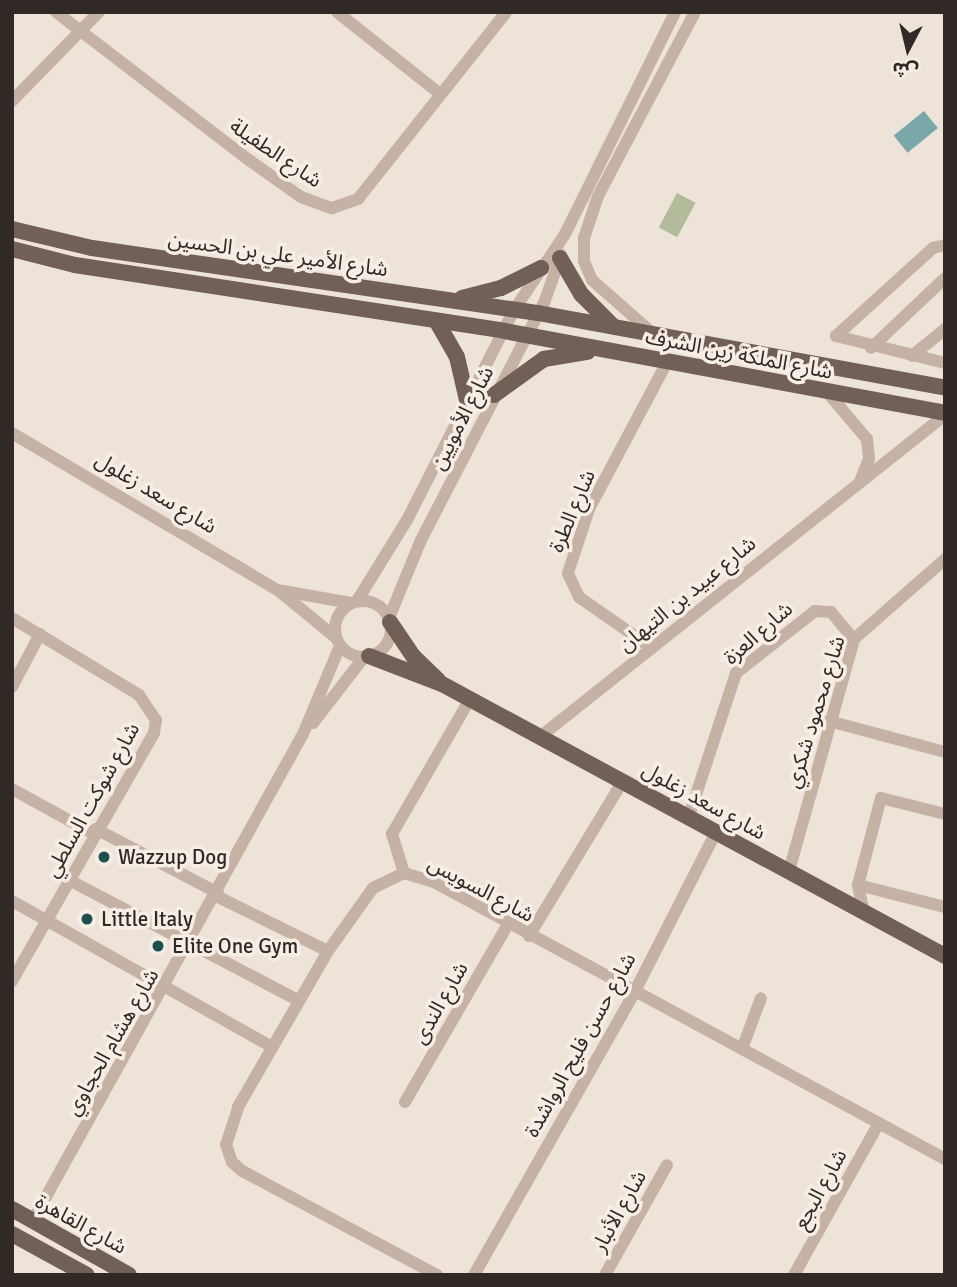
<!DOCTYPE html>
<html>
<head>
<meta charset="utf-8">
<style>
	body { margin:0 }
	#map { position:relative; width:957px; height:1287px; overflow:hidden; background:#eee3d8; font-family:Signika,"Noto Sans Arabic",sans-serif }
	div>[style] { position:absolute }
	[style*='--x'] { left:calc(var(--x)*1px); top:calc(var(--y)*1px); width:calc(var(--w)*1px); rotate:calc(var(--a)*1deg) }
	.green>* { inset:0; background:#b2bb9a; transform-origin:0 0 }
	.water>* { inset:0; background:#7aa8a8; transform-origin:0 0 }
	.minor>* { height:12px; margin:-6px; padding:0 6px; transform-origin:6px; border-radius:6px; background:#c5b2a5 }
	.minor>.ring { margin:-6px; padding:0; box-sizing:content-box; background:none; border:12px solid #c5b2a5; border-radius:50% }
	.major>* { height:16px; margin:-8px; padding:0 8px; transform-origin:8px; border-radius:8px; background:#725f58 }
	.dots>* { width:19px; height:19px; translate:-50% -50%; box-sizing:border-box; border:4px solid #f6ede4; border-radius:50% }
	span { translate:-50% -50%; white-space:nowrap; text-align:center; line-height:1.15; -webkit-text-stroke:7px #f6ede4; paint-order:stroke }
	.street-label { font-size:21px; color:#312926 }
	.poi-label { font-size:21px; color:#312926 }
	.left { translate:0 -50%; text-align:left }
	.frame { position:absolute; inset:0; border:14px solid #312926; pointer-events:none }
	.north { position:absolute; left:873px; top:14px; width:70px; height:70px; -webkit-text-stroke:5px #f6ede4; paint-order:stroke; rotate:187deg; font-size:19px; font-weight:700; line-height:28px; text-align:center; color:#312926 }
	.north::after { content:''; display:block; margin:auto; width:24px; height:32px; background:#312926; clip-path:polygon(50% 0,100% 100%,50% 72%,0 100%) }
</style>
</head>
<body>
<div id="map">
	<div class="green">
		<i style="left:677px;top:193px;width:21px;height:39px;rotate:28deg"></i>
	</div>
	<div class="water">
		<i style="left:924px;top:111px;width:22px;height:39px;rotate:51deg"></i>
	</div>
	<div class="minor">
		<i style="--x:56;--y:12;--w:243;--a:37.5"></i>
		<i style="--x:249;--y:160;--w:64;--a:35.4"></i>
		<i style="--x:301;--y:197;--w:33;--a:20"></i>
		<i style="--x:332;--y:208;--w:28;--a:-19"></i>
		<i style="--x:358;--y:199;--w:238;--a:-51.6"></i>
		<i style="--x:337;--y:12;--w:132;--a:38.5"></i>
		<i style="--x:12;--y:101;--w:124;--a:-45.7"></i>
		<i style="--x:945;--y:245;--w:12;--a:166"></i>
		<i style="--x:933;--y:248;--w:131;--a:137.8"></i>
		<i style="--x:836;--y:336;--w:112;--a:13.9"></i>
		<i style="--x:651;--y:332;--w:79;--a:-138.6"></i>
		<i style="--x:592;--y:280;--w:21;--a:-113"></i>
		<i style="--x:584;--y:261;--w:23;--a:-90"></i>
		<i style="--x:584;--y:238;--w:44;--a:-71.6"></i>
		<i style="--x:598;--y:196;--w:208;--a:-62.2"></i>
		<i style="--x:871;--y:348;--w:102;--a:-43.4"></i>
		<i style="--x:912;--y:356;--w:43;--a:-39.3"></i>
		<i style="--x:828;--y:393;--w:60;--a:49.7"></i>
		<i style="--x:867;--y:439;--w:20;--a:84"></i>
		<i style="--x:869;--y:459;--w:24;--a:112"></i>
		<i style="--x:12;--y:433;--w:309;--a:30.6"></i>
		<i style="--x:278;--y:590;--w:74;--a:39.5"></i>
		<i style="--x:283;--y:591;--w:69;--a:10"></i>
		<i style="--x:357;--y:601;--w:95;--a:-58.3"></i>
		<i style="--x:407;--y:520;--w:236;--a:-63"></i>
		<i style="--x:514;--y:310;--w:92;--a:-56.1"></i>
		<i style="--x:565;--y:234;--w:248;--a:-63.6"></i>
		<i class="ring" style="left:335px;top:601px;width:44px;height:44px"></i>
		<i style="--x:12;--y:618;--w:149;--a:31.2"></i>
		<i style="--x:139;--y:695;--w:30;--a:56"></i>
		<i style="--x:156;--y:720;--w:13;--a:99"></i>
		<i style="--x:154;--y:733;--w:286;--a:119.8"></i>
		<i style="--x:389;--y:618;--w:84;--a:-67.7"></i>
		<i style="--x:421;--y:540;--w:267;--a:-62.6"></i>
		<i style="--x:544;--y:303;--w:51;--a:-70.5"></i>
		<i style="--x:652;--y:648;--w:89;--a:-145.1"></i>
		<i style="--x:579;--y:597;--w:26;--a:-115"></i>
		<i style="--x:568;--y:573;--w:67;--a:-71.8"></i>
		<i style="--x:589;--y:509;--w:166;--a:-62"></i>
		<i style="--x:12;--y:687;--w:60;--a:-62.2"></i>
		<i style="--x:829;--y:721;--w:120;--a:15"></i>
		<i style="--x:313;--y:723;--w:83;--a:-52.3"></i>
		<i style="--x:541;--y:736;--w:516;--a:-38.47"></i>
		<i style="--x:12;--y:789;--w:94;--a:28.8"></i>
		<i style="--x:689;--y:816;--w:151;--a:-71.8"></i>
		<i style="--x:736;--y:673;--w:100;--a:-38.1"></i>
		<i style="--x:815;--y:611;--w:16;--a:4"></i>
		<i style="--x:831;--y:612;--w:35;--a:50"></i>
		<i style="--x:96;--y:829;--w:138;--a:27.7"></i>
		<i style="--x:789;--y:871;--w:241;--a:-74.3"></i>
		<i style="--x:854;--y:639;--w:121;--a:-41.3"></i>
		<i style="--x:404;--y:873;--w:41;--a:-107.1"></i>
		<i style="--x:392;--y:834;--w:156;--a:-60"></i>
		<i style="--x:69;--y:880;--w:259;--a:27.7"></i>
		<i style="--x:858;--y:885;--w:90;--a:14.2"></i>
		<i style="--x:216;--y:896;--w:125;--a:26.2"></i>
		<i style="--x:12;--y:901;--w:298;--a:29.3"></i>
		<i style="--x:864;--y:912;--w:28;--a:-103"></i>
		<i style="--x:858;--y:885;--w:90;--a:-75.2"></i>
		<i style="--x:881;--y:798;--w:66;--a:14"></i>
		<i style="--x:529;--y:936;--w:181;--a:-58.8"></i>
		<i style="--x:742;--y:1049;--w:54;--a:-69.6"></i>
		<i style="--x:405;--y:1102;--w:206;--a:-59.9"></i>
		<i style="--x:33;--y:1220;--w:556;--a:-60.95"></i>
		<i style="--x:303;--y:734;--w:95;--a:-67.2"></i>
		<i style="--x:437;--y:1275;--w:221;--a:-151.9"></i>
		<i style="--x:242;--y:1171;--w:13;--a:-138"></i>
		<i style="--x:232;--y:1162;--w:18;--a:-109"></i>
		<i style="--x:226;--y:1145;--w:40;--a:-72"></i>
		<i style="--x:238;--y:1107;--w:180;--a:-60"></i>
		<i style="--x:328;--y:951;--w:77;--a:-54.5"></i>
		<i style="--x:373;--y:888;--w:34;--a:-26"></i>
		<i style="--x:404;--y:873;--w:31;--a:17"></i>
		<i style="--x:434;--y:882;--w:581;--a:28.46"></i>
		<i style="--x:474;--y:1275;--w:324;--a:-60.4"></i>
		<i style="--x:634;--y:993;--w:181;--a:-63"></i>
		<i style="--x:605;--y:1275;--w:126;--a:-60.6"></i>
		<i style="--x:794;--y:1275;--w:174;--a:-60.8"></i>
	</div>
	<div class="major">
		<i style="--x:12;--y:229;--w:82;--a:13.4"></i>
		<i style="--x:92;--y:248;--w:451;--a:8.3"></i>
		<i style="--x:538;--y:313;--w:414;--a:10.4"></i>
		<i style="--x:12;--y:249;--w:65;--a:14.3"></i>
		<i style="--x:75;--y:265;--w:434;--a:8.7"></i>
		<i style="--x:504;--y:331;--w:449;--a:10.5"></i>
		<i style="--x:560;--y:258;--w:42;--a:59.7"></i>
		<i style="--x:581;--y:294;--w:45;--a:45"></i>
		<i style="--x:462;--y:298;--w:40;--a:-14.4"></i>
		<i style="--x:501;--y:288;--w:45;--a:-26.6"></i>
		<i style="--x:437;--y:322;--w:40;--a:60.3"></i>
		<i style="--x:457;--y:357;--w:44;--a:76.9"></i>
		<i style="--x:494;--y:395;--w:62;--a:-35.8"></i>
		<i style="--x:544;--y:359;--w:44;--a:-9.2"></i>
		<i style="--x:390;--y:622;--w:41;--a:55.9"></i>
		<i style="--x:413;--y:656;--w:35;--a:44"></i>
		<i style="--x:369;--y:656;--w:78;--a:21"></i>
		<i style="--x:442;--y:684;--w:572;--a:28.4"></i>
		<i style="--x:12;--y:1209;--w:134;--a:29.4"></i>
		<i style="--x:12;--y:1234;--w:85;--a:28.7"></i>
	</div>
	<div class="dots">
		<i style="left:104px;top:857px;background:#1f4e4f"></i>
		<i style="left:87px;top:919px;background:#1f4e4f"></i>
		<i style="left:158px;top:946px;background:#1f4e4f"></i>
	</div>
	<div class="street-label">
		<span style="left:276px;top:153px;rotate:34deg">شارع الطفيلة</span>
		<span style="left:278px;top:254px;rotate:8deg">شارع الأمير علي بن الحسين</span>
		<span style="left:739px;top:354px;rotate:11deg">شارع الملكة زين الشرف</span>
		<span style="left:462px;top:418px;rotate:-63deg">شارع الأمويين</span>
		<span style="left:156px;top:493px;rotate:31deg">شارع سعد زغلول</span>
		<span style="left:572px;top:511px;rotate:-67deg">شارع الطرة</span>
		<span style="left:687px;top:594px;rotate:-39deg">شارع عبيد بن التيهان</span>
		<span style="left:758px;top:633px;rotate:-41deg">شارع العزة</span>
		<span style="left:815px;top:712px;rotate:-73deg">شارع محمود شكري</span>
		<span style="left:92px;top:800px;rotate:-61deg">شارع شوكت السلطي</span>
		<span style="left:704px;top:801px;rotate:29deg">شارع سعد زغلول</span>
		<span style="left:481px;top:889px;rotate:28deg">شارع السويس</span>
		<span style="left:440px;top:1003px;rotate:-60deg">شارع الندى</span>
		<span style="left:112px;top:1042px;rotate:-60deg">شارع هشام الحجاوي</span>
		<span style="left:580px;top:1045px;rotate:-61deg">شارع حسن فليح الرواشدة</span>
		<span style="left:820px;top:1189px;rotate:-61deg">شارع البجع</span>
		<span style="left:619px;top:1211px;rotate:-61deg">شارع الأنبار</span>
		<span style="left:81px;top:1224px;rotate:29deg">شارع القاهرة</span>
	</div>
	<div class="poi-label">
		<span class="left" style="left:118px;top:857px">Wazzup Dog</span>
		<span class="left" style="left:101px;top:919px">Little Italy</span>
		<span class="left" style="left:172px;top:946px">Elite One Gym</span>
	</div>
	<div class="frame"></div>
	<div class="north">ش</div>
</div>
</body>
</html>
